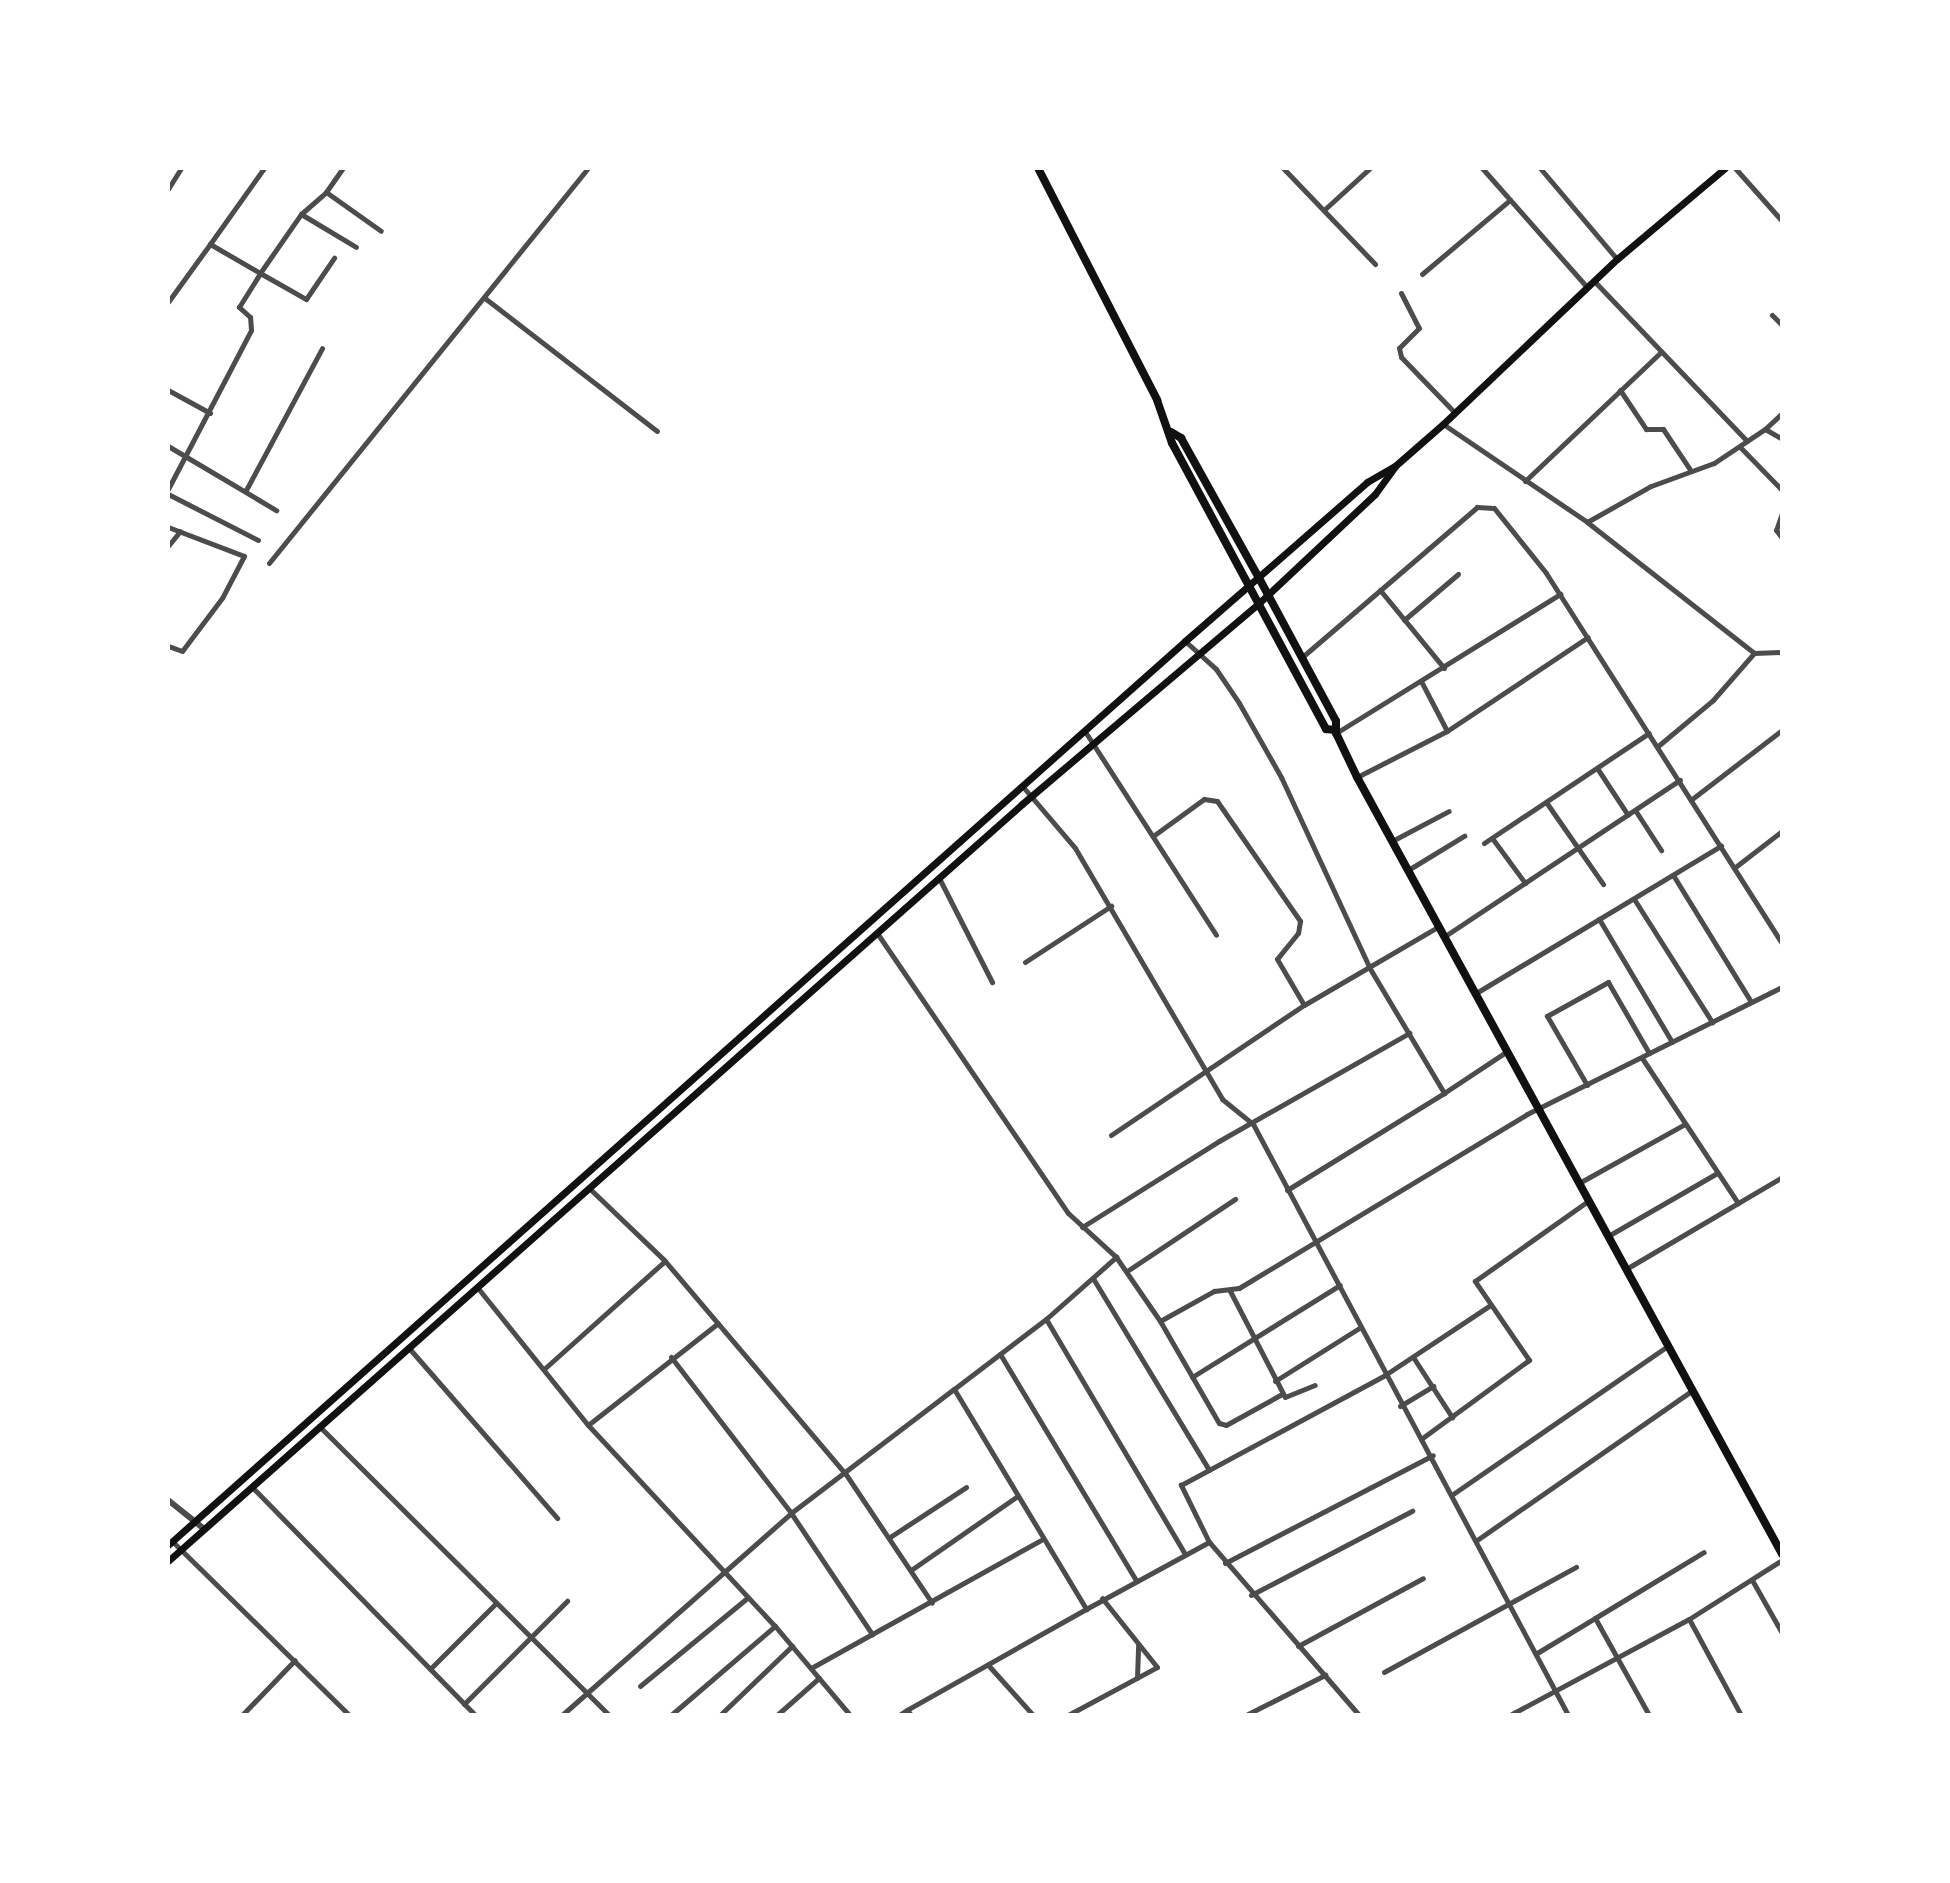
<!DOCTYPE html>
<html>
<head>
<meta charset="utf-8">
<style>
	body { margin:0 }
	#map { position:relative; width:1950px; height:1883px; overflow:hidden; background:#fff; font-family:Rubik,sans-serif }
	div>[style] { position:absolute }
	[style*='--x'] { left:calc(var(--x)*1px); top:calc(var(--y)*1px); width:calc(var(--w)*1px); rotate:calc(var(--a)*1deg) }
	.minor>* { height:5px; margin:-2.5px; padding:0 2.5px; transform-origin:2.5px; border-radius:2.5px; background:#4c4c4c }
	.tertiary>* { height:6px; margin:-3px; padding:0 3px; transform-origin:3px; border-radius:3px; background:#4c4c4c }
	.secondary>* { height:7px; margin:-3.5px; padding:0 3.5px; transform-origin:3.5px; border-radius:3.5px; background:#111 }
	.trunk>* { height:8px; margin:-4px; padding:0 4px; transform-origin:4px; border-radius:4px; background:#111 }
	span { translate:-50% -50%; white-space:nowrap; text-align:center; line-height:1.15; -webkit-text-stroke:8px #fff; paint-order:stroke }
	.frame { position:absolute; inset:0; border:170px solid #fff; pointer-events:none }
</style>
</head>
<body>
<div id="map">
	<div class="minor">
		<i style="--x:1283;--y:168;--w:133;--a:46.2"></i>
		<i style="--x:1482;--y:168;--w:159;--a:48.6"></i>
		<i style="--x:1540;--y:168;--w:119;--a:49.8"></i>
		<i style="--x:1735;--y:168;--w:71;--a:48.4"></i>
		<i style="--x:168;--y:189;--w:25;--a:-58"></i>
		<i style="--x:326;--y:192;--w:29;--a:-55"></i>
		<i style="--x:1325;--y:209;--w:61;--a:-42.3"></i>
		<i style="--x:301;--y:214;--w:64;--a:31"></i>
		<i style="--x:210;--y:244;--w:93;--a:-54.6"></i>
		<i style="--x:1422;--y:274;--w:115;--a:-40.1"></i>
		<i style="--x:1595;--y:282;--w:220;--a:46.3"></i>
		<i style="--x:1401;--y:293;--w:39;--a:63"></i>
		<i style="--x:1419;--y:328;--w:28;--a:135"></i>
		<i style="--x:1399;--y:348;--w:9;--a:77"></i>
		<i style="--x:1401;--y:357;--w:78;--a:46"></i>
		<i style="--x:486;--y:299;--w:216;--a:37.7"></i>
		<i style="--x:168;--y:302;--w:72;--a:-54.1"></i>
		<i style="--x:210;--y:244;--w:58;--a:30.1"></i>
		<i style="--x:260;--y:273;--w:72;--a:-55.2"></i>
		<i style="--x:301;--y:214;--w:33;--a:-41"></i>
		<i style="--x:326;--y:192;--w:67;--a:35.3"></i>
		<i style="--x:1772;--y:315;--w:14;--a:45"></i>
		<i style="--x:168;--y:390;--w:48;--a:28.7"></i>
		<i style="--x:1620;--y:390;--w:47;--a:56.3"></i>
		<i style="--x:1646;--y:429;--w:17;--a:0"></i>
		<i style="--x:1663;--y:429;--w:50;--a:56.3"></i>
		<i style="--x:1443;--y:424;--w:174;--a:34.2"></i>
		<i style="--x:1587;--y:522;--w:212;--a:38.1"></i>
		<i style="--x:1765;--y:429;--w:23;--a:-43"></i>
		<i style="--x:168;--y:446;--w:126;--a:30.7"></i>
		<i style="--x:1740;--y:447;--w:60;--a:45.7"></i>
		<i style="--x:1525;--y:481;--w:187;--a:-43.5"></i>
		<i style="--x:168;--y:489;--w:179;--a:-62.4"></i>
		<i style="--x:251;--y:330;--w:13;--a:-94"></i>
		<i style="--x:250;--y:317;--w:15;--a:-138"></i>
		<i style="--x:239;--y:307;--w:40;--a:-58"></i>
		<i style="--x:260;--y:273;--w:53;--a:29.5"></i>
		<i style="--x:306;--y:299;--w:50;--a:-55.7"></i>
		<i style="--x:246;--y:490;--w:161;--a:-61.8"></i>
		<i style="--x:168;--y:494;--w:101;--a:27.1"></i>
		<i style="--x:1782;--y:513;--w:18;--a:109"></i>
		<i style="--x:1776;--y:530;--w:10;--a:53"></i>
		<i style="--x:1587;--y:522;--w:73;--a:-29.4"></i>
		<i style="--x:1651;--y:486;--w:67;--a:-20.1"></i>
		<i style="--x:1714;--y:463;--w:61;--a:-33.7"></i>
		<i style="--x:1765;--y:429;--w:20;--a:30"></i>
		<i style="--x:168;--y:527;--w:81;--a:20.9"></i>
		<i style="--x:244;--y:556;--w:47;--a:117.6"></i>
		<i style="--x:222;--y:598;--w:66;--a:127"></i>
		<i style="--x:182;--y:651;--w:15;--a:-160"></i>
		<i style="--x:168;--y:546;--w:19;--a:-51"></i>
		<i style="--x:269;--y:563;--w:508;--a:-51.08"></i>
		<i style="--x:1380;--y:590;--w:101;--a:50.6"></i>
		<i style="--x:1404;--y:620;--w:71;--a:-40.4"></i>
		<i style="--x:1185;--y:641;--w:42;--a:42.1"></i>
		<i style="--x:1216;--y:669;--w:41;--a:55.9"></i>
		<i style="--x:1239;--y:703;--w:85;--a:60.4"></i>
		<i style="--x:1281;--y:777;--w:209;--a:65.1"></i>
		<i style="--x:1369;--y:967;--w:147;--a:59.2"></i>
		<i style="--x:1444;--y:1093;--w:74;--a:-33.5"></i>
		<i style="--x:1301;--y:658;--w:232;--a:-40.6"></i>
		<i style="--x:1477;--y:507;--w:17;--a:3"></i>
		<i style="--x:1494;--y:508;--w:83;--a:51.3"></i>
		<i style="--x:1546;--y:573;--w:439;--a:57.5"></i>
		<i style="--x:1447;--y:731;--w:169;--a:-33.7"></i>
		<i style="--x:1086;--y:733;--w:240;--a:57.2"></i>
		<i style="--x:1336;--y:733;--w:264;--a:-31.8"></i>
		<i style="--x:1658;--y:746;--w:72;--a:-39.9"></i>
		<i style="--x:1713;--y:700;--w:62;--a:-48.9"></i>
		<i style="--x:1754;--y:653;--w:28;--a:-2"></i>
		<i style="--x:1597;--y:768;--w:56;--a:56.6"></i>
		<i style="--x:1357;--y:777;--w:101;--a:-27.1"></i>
		<i style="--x:1447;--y:731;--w:56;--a:-117.5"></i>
		<i style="--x:1024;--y:788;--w:79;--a:49.6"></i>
		<i style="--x:1075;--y:848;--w:291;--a:59.6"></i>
		<i style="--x:1222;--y:1099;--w:40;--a:39"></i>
		<i style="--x:1253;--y:1124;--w:670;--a:61.94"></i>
		<i style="--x:1692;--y:799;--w:113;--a:-37.5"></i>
		<i style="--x:1546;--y:802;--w:100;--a:55.2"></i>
		<i style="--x:1635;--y:810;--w:48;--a:57"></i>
		<i style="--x:1153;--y:836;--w:63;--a:-36"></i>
		<i style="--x:1204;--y:799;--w:13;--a:9"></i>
		<i style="--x:1217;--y:801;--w:146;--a:55.3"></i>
		<i style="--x:1300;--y:921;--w:12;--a:99"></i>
		<i style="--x:1298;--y:933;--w:33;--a:129"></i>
		<i style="--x:1277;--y:959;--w:53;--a:59.6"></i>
		<i style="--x:1492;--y:838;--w:56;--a:53.7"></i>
		<i style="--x:1392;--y:841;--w:64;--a:-27.8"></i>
		<i style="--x:1484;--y:843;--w:198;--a:-33.7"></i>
		<i style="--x:1734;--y:868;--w:61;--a:-37.6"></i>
		<i style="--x:1408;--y:870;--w:66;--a:-31.3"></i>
		<i style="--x:1673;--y:875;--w:149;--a:58.4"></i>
		<i style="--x:939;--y:878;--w:117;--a:63"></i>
		<i style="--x:1634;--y:899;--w:146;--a:57.6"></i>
		<i style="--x:1599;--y:919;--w:143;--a:59.3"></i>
		<i style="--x:877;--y:933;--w:339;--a:55.7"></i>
		<i style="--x:1068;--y:1213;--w:65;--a:42.5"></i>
		<i style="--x:1445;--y:936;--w:282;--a:-33.6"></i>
		<i style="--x:1025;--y:962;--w:103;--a:-33.1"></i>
		<i style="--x:1476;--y:993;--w:286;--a:-31"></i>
		<i style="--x:1642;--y:1058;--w:174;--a:56.5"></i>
		<i style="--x:1587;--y:1085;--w:80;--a:-120.1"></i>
		<i style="--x:1547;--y:1016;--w:70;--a:-29.1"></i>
		<i style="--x:1608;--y:982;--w:82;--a:60"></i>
		<i style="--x:1111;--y:1135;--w:233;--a:-34"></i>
		<i style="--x:1304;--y:1005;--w:156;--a:-30.3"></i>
		<i style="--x:1579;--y:1183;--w:121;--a:-29.1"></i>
		<i style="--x:589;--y:1188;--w:105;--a:43.8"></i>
		<i style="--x:665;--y:1261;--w:278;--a:49.7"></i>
		<i style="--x:845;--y:1473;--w:156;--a:56.2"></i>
		<i style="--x:1287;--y:1190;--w:185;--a:-31.7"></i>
		<i style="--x:1082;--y:1227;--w:162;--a:-32.1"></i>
		<i style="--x:1219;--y:1141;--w:219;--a:-29.6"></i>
		<i style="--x:1608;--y:1236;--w:126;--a:-30"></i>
		<i style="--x:1626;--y:1269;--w:181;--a:-30.5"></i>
		<i style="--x:1127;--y:1271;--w:130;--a:-33.7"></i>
		<i style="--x:1094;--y:1280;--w:222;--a:58.8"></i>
		<i style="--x:477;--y:1287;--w:177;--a:51.2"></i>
		<i style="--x:588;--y:1425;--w:275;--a:47.1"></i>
		<i style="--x:775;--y:1626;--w:116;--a:49.9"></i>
		<i style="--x:1230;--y:1291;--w:119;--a:62.6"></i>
		<i style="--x:1285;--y:1397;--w:32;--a:-22"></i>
		<i style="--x:1046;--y:1319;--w:271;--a:59.4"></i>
		<i style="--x:1160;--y:1321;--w:62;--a:-29.1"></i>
		<i style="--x:1214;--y:1291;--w:25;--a:-7"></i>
		<i style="--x:1239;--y:1288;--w:336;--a:-31.1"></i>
		<i style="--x:1527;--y:1114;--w:285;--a:-26.5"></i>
		<i style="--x:408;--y:1347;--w:227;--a:48.9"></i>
		<i style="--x:1000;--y:1354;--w:264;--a:59"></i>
		<i style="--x:671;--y:1357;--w:197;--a:52.4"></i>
		<i style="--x:791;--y:1513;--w:146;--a:56.2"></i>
		<i style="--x:1413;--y:1357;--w:72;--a:57"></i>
		<i style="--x:544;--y:1369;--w:162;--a:-41.8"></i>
		<i style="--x:1192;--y:1377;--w:174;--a:-31.9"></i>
		<i style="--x:1275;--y:1381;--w:99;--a:-32.2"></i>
		<i style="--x:954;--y:1389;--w:116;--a:-37.3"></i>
		<i style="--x:1046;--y:1319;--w:94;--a:-41.5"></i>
		<i style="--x:1116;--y:1257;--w:78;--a:55.5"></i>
		<i style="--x:1160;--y:1321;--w:118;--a:60"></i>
		<i style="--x:1219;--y:1423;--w:7;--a:16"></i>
		<i style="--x:1226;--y:1425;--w:64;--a:-29"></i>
		<i style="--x:1400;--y:1406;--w:39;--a:-31"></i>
		<i style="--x:588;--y:1425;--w:165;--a:-38.1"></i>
		<i style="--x:319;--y:1426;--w:409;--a:44.9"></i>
		<i style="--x:1421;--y:1439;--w:134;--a:-36.2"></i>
		<i style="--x:1529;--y:1360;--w:96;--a:-124.4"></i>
		<i style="--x:1475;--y:1281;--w:138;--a:-35.3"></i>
		<i style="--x:252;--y:1487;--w:319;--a:45.6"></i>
		<i style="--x:1453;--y:1494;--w:262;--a:-34.6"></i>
		<i style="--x:890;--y:1537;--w:91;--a:-33.3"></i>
		<i style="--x:1477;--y:1540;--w:263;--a:-34.8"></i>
		<i style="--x:172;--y:1541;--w:248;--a:44.5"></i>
		<i style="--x:1225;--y:1563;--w:234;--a:-27.4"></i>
		<i style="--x:911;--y:1570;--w:128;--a:-34.8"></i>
		<i style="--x:1752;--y:1580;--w:61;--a:60.5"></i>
		<i style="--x:1251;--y:1595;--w:182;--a:-27.6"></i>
		<i style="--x:1086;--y:1609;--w:140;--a:-28.6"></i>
		<i style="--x:1595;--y:1618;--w:127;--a:-31.2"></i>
		<i style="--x:1689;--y:1619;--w:109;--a:61.6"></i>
		<i style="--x:1298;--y:1646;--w:142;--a:-28.5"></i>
		<i style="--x:1537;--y:1653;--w:68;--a:-31.1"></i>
		<i style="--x:1595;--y:1618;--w:111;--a:60.9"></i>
		<i style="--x:989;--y:1666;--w:66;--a:48.1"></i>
		<i style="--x:811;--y:1668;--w:263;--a:-29.1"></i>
		<i style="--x:430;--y:1669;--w:91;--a:-45"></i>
		<i style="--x:1384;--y:1672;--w:219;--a:-28.7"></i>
		<i style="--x:1137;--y:1678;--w:34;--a:-88"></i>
		<i style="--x:640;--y:1686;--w:139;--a:-39.4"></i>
		<i style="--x:464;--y:1704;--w:146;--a:-45"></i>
		<i style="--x:242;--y:1715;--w:76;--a:-46.1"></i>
		<i style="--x:562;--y:1715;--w:305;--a:-41.4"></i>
		<i style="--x:791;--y:1513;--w:205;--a:-37.3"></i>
		<i style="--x:954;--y:1389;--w:257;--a:59"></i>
		<i style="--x:1086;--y:1609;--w:206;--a:150.6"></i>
		<i style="--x:671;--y:1715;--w:137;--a:-40.6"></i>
		<i style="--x:720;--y:1715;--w:100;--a:-43.8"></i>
		<i style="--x:777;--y:1715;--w:56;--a:-41.4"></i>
		<i style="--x:899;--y:1715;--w:9;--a:-32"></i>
		<i style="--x:907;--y:1710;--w:6;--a:51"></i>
		<i style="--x:1068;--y:1715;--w:101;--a:-28.3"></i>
		<i style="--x:1157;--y:1667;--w:88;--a:-128.6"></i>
		<i style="--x:1246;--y:1715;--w:89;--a:-26.9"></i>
		<i style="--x:1359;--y:1715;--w:229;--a:-130.9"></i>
		<i style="--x:1209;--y:1542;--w:64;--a:-116.2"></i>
		<i style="--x:1181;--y:1485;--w:232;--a:-28.3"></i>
		<i style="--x:1385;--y:1375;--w:125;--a:-33.6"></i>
		<i style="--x:1510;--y:1715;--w:203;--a:-28.2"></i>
		<i style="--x:1689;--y:1619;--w:110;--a:-32.4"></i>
	</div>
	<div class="tertiary">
		<i style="--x:168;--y:1500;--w:45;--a:38.7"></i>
	</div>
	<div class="secondary">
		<i style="--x:168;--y:1545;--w:1361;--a:-41.63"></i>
		<i style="--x:1185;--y:641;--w:242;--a:-41.1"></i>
		<i style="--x:1367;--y:482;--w:32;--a:-30"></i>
		<i style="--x:1395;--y:466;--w:64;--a:-41.2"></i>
		<i style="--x:1443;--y:424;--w:240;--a:-43.5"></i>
		<i style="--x:1617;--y:259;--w:141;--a:-40.1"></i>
		<i style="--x:168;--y:1561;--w:1141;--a:-41.55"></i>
		<i style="--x:1022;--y:804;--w:311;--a:-40.3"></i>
		<i style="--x:1259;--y:603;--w:159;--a:-43.2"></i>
		<i style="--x:1375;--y:494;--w:34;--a:-54"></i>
	</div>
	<div class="trunk">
		<i style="--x:1038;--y:168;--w:261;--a:62.8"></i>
		<i style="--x:1157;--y:400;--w:46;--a:70.8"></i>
		<i style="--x:1172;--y:443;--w:325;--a:61.7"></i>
		<i style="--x:1326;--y:729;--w:9;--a:6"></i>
		<i style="--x:1171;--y:432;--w:12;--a:31"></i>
		<i style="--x:1181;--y:438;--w:160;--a:60.9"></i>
		<i style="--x:1259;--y:578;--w:162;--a:61.7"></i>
		<i style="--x:1336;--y:721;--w:12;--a:90"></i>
		<i style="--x:1336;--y:733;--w:49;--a:64.5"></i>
		<i style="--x:1357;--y:777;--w:886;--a:61.32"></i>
	</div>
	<div class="frame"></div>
</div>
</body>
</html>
